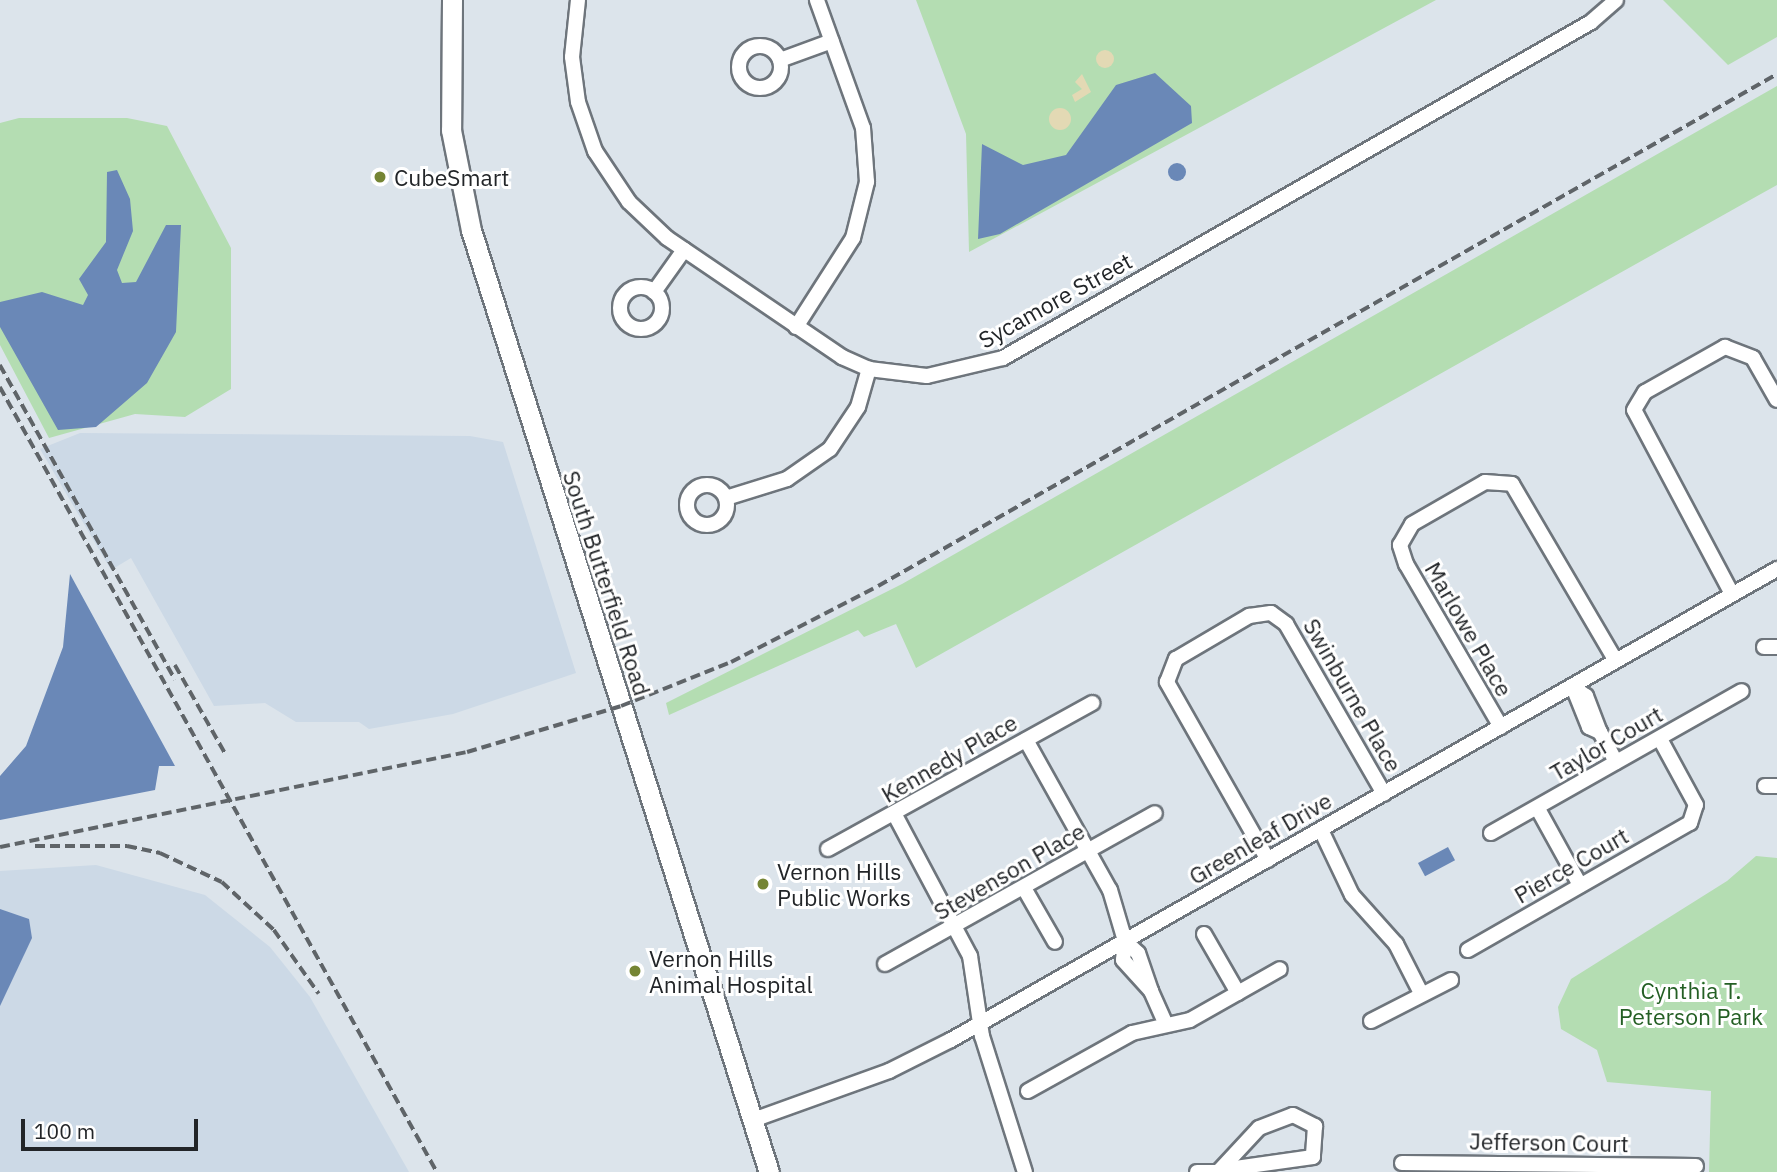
<!DOCTYPE html>
<html>
<head>
<meta charset="utf-8">
<style>
	body { margin:0 }
	#map { position:relative; width:1777px; height:1172px; overflow:hidden; background:#dce4eb; font-family:"IBM Plex Sans",sans-serif }
	div>[style] { position:absolute }
	[style*='--x'] { left:calc(var(--x)*1px); top:calc(var(--y)*1px); width:calc(var(--w)*1px); rotate:calc(var(--a)*1deg) }
	.built>* { inset:0; background:#ccd9e6 }
	.green>* { inset:0; background:#b4ddb2 }
	.sand>* { inset:0; background:#e3d9b4 }
	.round { border-radius:50% }
	.water>* { inset:0; background:#6a88b7; transform-origin:0 0 }
	.roads { filter:drop-shadow(2px 0 #6e757c) drop-shadow(-2px 0 #6e757c) drop-shadow(0 2px #6e757c) drop-shadow(0 -2px #6e757c) }
	.street>* { height:14px; margin:-7px; padding:0 7px; transform-origin:7px; border-radius:7px; background:#fff }
	.street>.ring { margin:-7px; padding:0; box-sizing:content-box; background:none; border:14px solid #fff; border-radius:50% }
	.secondary>* { height:19px; margin:-9.5px; padding:0 9.5px; transform-origin:9.5px; border-radius:9.5px; background:#fff }
	.rail>* { height:3.5px; margin-top:-1.75px; transform-origin:0; background:repeating-linear-gradient(90deg,#5f6468 0 10px,transparent 0 15px) }
	.dots>* { width:19px; height:19px; translate:-50% -50%; box-sizing:border-box; border:4px solid #fff; border-radius:50% }
	span { translate:-50% -50%; white-space:nowrap; text-align:center; line-height:1.15; -webkit-text-stroke:6px #fff; paint-order:stroke }
	.poi-label { font-size:23px; color:#222528 }
	.left { translate:0 -50%; text-align:left }
	.street-label { font-size:23px; color:#222528 }
	.park-label { font-size:23px; color:#245f24 }
	.scale { position:absolute; left:21px; top:1119px; width:177px; height:32px; box-sizing:border-box; border:4px solid #222528; border-top:0; padding-left:9px; font-size:21px; line-height:24px; white-space:nowrap; color:#222528; -webkit-text-stroke:5px #fff; paint-order:stroke }
</style>
</head>
<body>
<div id="map">
	<div class="built">
		<i style="clip-path:polygon(80px 433px,470px 436px,503px 442px,576px 673px,453px 714px,369px 729px,359px 722px,296px 722px,265px 703px,214px 706px,131px 558px,111px 570px,40px 449px)"></i>
		<i style="clip-path:polygon(96px 865px,205px 895px,270px 947px,310px 997px,409px 1172px,0 1172px,0 871px)"></i>
	</div>
	<div class="green">
		<i style="clip-path:polygon(916px 0,1436px 0,969px 252px,966px 134px)"></i>
		<i style="clip-path:polygon(1663px 0,1777px 0,1777px 37px,1728px 65px)"></i>
		<i style="clip-path:polygon(1777px 86px,1777px 185px,1759px 195px,916px 668px,896px 624px,864px 637px,858px 630px,669px 715px,666px 703px,902px 584px)"></i>
		<i style="clip-path:polygon(19px 118px,127px 118px,167px 126px,231px 248px,231px 389px,185px 417px,135px 414px,49px 438px,0 345px,0 123px)"></i>
		<i style="clip-path:polygon(1756px 856px,1777px 858px,1777px 1172px,1709px 1172px,1711px 1091px,1607px 1082px,1597px 1050px,1561px 1029px,1558px 1007px,1571px 979px,1727px 881px)"></i>
	</div>
	<div class="sand">
		<i class="round" style="left:1096px;top:50px;width:18px;height:18px"></i>
		<i style="clip-path:polygon(1082px 74px,1091px 92px,1075px 102px,1072px 95px,1082px 89px,1075px 82px)"></i>
		<i class="round" style="left:1049px;top:108px;width:22px;height:22px"></i>
	</div>
	<div class="water">
		<i style="clip-path:polygon(1155px 73px,1191px 106px,1192px 123px,1000px 234px,978px 239px,982px 144px,1023px 165px,1066px 155px,1116px 85px)"></i>
		<i class="round" style="left:1168px;top:163px;width:18px;height:18px"></i>
		<i style="clip-path:polygon(117px 170px,130px 199px,133px 231px,117px 270px,122px 283px,136px 282px,166px 225px,181px 225px,176px 332px,147px 383px,96px 427px,58px 430px,0 327px,0 302px,42px 292px,83px 305px,88px 295px,79px 279px,106px 242px,107px 172px)"></i>
		<i style="clip-path:polygon(70px 574px,175px 766px,159px 766px,155px 790px,0 820px,0 776px,26px 746px,63px 647px)"></i>
		<i style="left:1448px;top:847px;width:15px;height:34px;rotate:62deg"></i>
		<i style="clip-path:polygon(0 909px,29px 919px,32px 938px,0 1006px)"></i>
	</div>
	<div class="roads">
		<div class="street">
			<i style="--x:578;--y:0;--w:57;--a:96"></i>
			<i style="--x:572;--y:57;--w:45;--a:82.4"></i>
			<i style="--x:578;--y:102;--w:52;--a:70.9"></i>
			<i style="--x:595;--y:151;--w:61;--a:56.3"></i>
			<i style="--x:629;--y:202;--w:52;--a:43.5"></i>
			<i style="--x:667;--y:238;--w:212;--a:34.2"></i>
			<i style="--x:842;--y:357;--w:30;--a:24"></i>
			<i style="--x:869;--y:369;--w:58;--a:6.9"></i>
			<i style="--x:927;--y:376;--w:78;--a:-13.3"></i>
			<i style="--x:1003;--y:358;--w:677;--a:-29.74"></i>
			<i style="--x:1591;--y:22;--w:33;--a:-41"></i>
			<i class="ring" style="left:739px;top:46px;width:28px;height:28px"></i>
			<i style="--x:780;--y:60;--w:55;--a:-20.1"></i>
			<i class="ring" style="left:620px;top:287px;width:28px;height:28px"></i>
			<i style="--x:654;--y:292;--w:52;--a:-54.5"></i>
			<i style="--x:796;--y:327;--w:106;--a:-57.4"></i>
			<i style="--x:853;--y:238;--w:58;--a:-76"></i>
			<i style="--x:867;--y:182;--w:54;--a:-94.2"></i>
			<i style="--x:863;--y:128;--w:136;--a:-109.8"></i>
			<i class="ring" style="left:687px;top:485px;width:26px;height:26px"></i>
			<i style="--x:726;--y:498;--w:64;--a:-17.3"></i>
			<i style="--x:787;--y:479;--w:52;--a:-34.9"></i>
			<i style="--x:830;--y:449;--w:50;--a:-56.3"></i>
			<i style="--x:858;--y:407;--w:40;--a:-74"></i>
			<i style="--x:1732;--y:594;--w:208;--a:-118"></i>
			<i style="--x:1634;--y:410;--w:21;--a:-59"></i>
			<i style="--x:1645;--y:392;--w:92;--a:-29.4"></i>
			<i style="--x:1725;--y:347;--w:30;--a:21"></i>
			<i style="--x:1753;--y:358;--w:48;--a:60.3"></i>
			<i style="--x:1764;--y:647;--w:13;--a:0"></i>
			<i style="--x:1573;--y:687;--w:16;--a:35"></i>
			<i style="--x:1586;--y:696;--w:39;--a:69"></i>
			<i style="--x:1600;--y:732;--w:12;--a:-156"></i>
			<i style="--x:1589;--y:727;--w:43;--a:-111.8"></i>
			<i style="--x:1501;--y:727;--w:189;--a:-120.2"></i>
			<i style="--x:1406;--y:564;--w:20;--a:-108"></i>
			<i style="--x:1400;--y:545;--w:24;--a:-60"></i>
			<i style="--x:1412;--y:524;--w:84;--a:-29.9"></i>
			<i style="--x:1485;--y:482;--w:27;--a:4"></i>
			<i style="--x:1512;--y:484;--w:205;--a:59.6"></i>
			<i style="--x:1600;--y:732;--w:34;--a:62"></i>
			<i style="--x:1026;--y:740;--w:172;--a:60.8"></i>
			<i style="--x:1110;--y:890;--w:53;--a:73.6"></i>
			<i style="--x:1125;--y:941;--w:19;--a:96"></i>
			<i style="--x:1123;--y:960;--w:42;--a:47.9"></i>
			<i style="--x:1151;--y:991;--w:36;--a:66"></i>
			<i style="--x:1765;--y:786;--w:12;--a:0"></i>
			<i style="--x:1538;--y:809;--w:87;--a:61.1"></i>
			<i style="--x:895;--y:815;--w:160;--a:62"></i>
			<i style="--x:970;--y:956;--w:81;--a:81.5"></i>
			<i style="--x:982;--y:1036;--w:143;--a:72.5"></i>
			<i style="--x:1321;--y:830;--w:72;--a:64.5"></i>
			<i style="--x:1352;--y:895;--w:66;--a:48.1"></i>
			<i style="--x:1396;--y:944;--w:55;--a:63"></i>
			<i style="--x:1491;--y:833;--w:288;--a:-29.5"></i>
			<i style="--x:828;--y:849;--w:302;--a:-28.9"></i>
			<i style="--x:1268;--y:860;--w:205;--a:-119.6"></i>
			<i style="--x:1167;--y:682;--w:25;--a:-69"></i>
			<i style="--x:1176;--y:659;--w:85;--a:-30.5"></i>
			<i style="--x:1249;--y:616;--w:22;--a:-8"></i>
			<i style="--x:1271;--y:613;--w:19;--a:36"></i>
			<i style="--x:1286;--y:624;--w:196;--a:60"></i>
			<i style="--x:1024;--y:888;--w:62;--a:60.1"></i>
			<i style="--x:1204;--y:934;--w:68;--a:60"></i>
			<i style="--x:1125;--y:941;--w:18;--a:43"></i>
			<i style="--x:1138;--y:953;--w:40;--a:71.1"></i>
			<i style="--x:1468;--y:950;--w:256;--a:-29.8"></i>
			<i style="--x:1690;--y:823;--w:19;--a:-72"></i>
			<i style="--x:1696;--y:805;--w:75;--a:-118.6"></i>
			<i style="--x:885;--y:964;--w:309;--a:-29.2"></i>
			<i style="--x:1371;--y:1021;--w:90;--a:-27.1"></i>
			<i style="--x:1028;--y:1091;--w:119;--a:-29.1"></i>
			<i style="--x:1132;--y:1033;--w:59;--a:-12.6"></i>
			<i style="--x:1190;--y:1020;--w:103;--a:-29.5"></i>
			<i style="--x:1293;--y:1115;--w:25;--a:27"></i>
			<i style="--x:1315;--y:1126;--w:31;--a:94"></i>
			<i style="--x:1313;--y:1157;--w:94;--a:172"></i>
			<i style="--x:1220;--y:1170;--w:57;--a:-47.1"></i>
			<i style="--x:1259;--y:1128;--w:36;--a:-21"></i>
			<i style="--x:753;--y:1120;--w:145;--a:-19.8"></i>
			<i style="--x:889;--y:1071;--w:69;--a:-26.6"></i>
			<i style="--x:951;--y:1040;--w:951;--a:-29.69"></i>
			<i style="--x:1402;--y:1163;--w:294;--a:0.6"></i>
			<i style="--x:1197;--y:1172;--w:23;--a:0"></i>
		</div>
		<div class="secondary">
			<i style="--x:452;--y:0;--w:130;--a:90.4"></i>
			<i style="--x:451;--y:130;--w:102;--a:78.7"></i>
			<i style="--x:471;--y:230;--w:988;--a:72.45"></i>
		</div>
	</div>
	<div class="rail">
		<i style="--x:0;--y:365;--w:360;--a:60.9"></i>
		<i style="--x:0;--y:387;--w:898;--a:60.9"></i>
		<i style="--x:175;--y:665;--w:101;--a:60.4"></i>
		<i style="--x:35;--y:846;--w:92;--a:0"></i>
		<i style="--x:127;--y:846;--w:34;--a:12"></i>
		<i style="--x:160;--y:853;--w:68;--a:25.1"></i>
		<i style="--x:222;--y:882;--w:71;--a:42.7"></i>
		<i style="--x:274;--y:930;--w:78;--a:54.9"></i>
		<i style="--x:0;--y:847;--w:477;--a:-11.5"></i>
		<i style="--x:467;--y:752;--w:161;--a:-16.6"></i>
		<i style="--x:621;--y:706;--w:118;--a:-21.8"></i>
		<i style="--x:731;--y:662;--w:165;--a:-27.3"></i>
		<i style="--x:878;--y:586;--w:1035;--a:-29.66"></i>
	</div>
	<div class="dots">
		<i style="left:380px;top:177px;background:#758534"></i>
		<i style="left:763px;top:884px;background:#758534"></i>
		<i style="left:635px;top:971px;background:#758534"></i>
	</div>
	<div class="poi-label">
		<span class="left" style="left:394px;top:177px">CubeSmart</span>
		<span class="left" style="left:777px;top:884px">Vernon Hills<br>Public Works</span>
		<span class="left" style="left:649px;top:971px">Vernon Hills<br>Animal Hospital</span>
	</div>
	<div class="street-label">
		<span style="left:1055px;top:300px;rotate:-29deg">Sycamore Street</span>
		<span style="left:607px;top:583px;rotate:72deg">South Butterfield Road</span>
		<span style="left:1469px;top:629px;rotate:60deg">Marlowe Place</span>
		<span style="left:1353px;top:695px;rotate:60deg">Swinburne Place</span>
		<span style="left:1606px;top:743px;rotate:-30deg">Taylor Court</span>
		<span style="left:949px;top:758px;rotate:-30deg">Kennedy Place</span>
		<span style="left:1260px;top:838px;rotate:-30deg">Greenleaf Drive</span>
		<span style="left:1571px;top:865px;rotate:-30deg">Pierce Court</span>
		<span style="left:1009px;top:871px;rotate:-30deg">Stevenson Place</span>
		<span style="left:1549px;top:1142px;rotate:1deg">Jefferson Court</span>
	</div>
	<div class="park-label">
		<span style="left:1691px;top:1003px">Cynthia T.<br>Peterson Park</span>
	</div>
	<div class="scale">100 m</div>
</div>
</body>
</html>
